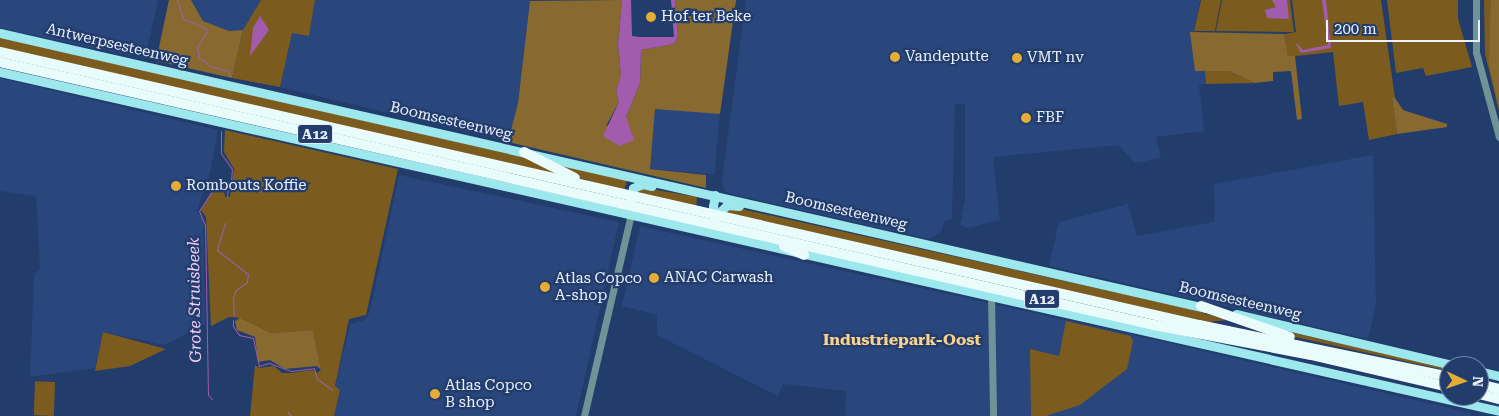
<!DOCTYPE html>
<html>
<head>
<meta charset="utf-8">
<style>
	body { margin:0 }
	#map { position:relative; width:1499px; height:416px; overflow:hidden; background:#223c6b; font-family:"Roboto Serif",serif }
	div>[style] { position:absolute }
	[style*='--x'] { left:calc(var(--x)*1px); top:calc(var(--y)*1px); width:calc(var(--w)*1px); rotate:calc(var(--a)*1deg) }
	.built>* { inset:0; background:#29467d; transform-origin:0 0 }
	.green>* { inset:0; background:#7b5c1e; transform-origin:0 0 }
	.forest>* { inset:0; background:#886a30 }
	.water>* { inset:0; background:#a25cad }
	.stream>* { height:1px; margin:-0.5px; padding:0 0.5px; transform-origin:0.5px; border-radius:0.5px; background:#a25cad }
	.minor>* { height:7px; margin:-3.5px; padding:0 3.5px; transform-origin:3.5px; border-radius:3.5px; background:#6f9396 }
	.major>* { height:9px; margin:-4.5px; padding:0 4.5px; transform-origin:4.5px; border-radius:4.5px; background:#9ce8ed }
	.highway>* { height:10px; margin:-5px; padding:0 5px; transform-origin:5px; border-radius:5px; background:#eafbfc }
	.dots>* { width:14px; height:14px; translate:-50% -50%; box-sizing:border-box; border:2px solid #223c6b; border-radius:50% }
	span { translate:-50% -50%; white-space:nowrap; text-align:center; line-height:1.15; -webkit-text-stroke:4.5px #223c6b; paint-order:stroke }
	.shield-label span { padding:1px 4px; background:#223c6b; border:1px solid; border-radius:4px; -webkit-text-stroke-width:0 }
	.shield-label { font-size:14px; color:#eaf1fd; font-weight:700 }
	.poi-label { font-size:15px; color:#eaf1fd }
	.left { translate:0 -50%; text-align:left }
	.street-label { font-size:15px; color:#eaf1fd }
	.water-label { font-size:16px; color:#f3cff9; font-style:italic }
	.neighbourhood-label { font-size:16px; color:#fad28b; font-weight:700 }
	.north { position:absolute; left:1439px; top:356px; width:50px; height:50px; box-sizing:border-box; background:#223c6b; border:1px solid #7284a5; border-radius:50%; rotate:93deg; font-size:14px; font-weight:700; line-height:20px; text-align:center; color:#eaf1fd }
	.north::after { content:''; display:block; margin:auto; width:18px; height:22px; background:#e5ad36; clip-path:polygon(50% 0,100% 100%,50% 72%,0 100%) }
	.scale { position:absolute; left:1326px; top:20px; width:154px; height:22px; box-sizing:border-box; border:2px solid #eaf1fd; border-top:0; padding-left:6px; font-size:15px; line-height:18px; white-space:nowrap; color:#eaf1fd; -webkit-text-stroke:4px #223c6b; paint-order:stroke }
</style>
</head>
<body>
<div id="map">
	<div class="built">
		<i style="clip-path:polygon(0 0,158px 0,145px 59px,0 28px)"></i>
		<i style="clip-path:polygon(191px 0,261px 0,243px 30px,229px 31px,203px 21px)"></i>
		<i style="clip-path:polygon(315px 0,530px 0,518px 103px,508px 142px,280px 87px,292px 32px,309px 36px)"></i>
		<i style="clip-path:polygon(746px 0,1200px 0,1193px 35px,1195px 70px,1205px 71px,1206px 84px,1199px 85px,1204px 131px,1156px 137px,1161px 158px,1135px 163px,1118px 145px,993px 157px,1000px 220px,968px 228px,960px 225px,965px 200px,965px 104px,955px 104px,952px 219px,944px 222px,941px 232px,929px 239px,731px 194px,724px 190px,722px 180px)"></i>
		<i style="clip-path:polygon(0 78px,218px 130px,210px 173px,197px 211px,203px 219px,205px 324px,165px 345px,103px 332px,95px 368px,30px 377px,34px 275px,40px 269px,36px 196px,0 191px)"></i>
		<i style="left:655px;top:108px;width:65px;height:61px;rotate:5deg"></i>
		<i style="clip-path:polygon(1373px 155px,1376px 304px,1368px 339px,1049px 266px,1059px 222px,1128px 204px,1137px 236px,1208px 223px,1215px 221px,1214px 184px)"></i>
		<i style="clip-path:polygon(399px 175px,619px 222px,576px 416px,334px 416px,340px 390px,335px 387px,350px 324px,365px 320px,370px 311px)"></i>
		<i style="clip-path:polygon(640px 226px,1160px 341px,1471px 413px,1471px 416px,845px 416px,846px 391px,783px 384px,778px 396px,657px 335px,657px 315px,622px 306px)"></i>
	</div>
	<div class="green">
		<i style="clip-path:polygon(261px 0,315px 0,309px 36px,292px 33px,280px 87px,232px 78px,243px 30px)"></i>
		<i style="clip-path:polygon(1201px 0,1221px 0,1215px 31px,1194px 31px)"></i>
		<i style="clip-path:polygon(1222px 0,1290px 0,1294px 32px,1216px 31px)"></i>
		<i style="clip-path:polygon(1292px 0,1381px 0,1395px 98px,1392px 98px,1397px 134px,1369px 140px,1363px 102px,1339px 106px,1333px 52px,1288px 57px,1284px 34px,1296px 32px)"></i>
		<i style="clip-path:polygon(1387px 0,1458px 0,1458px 19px,1472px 67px,1426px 76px,1423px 68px,1396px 73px)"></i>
		<i style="clip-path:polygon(1484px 0,1499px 0,1499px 111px,1485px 54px)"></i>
		<i style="clip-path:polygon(0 37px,532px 159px,569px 177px,0 49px)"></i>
		<i style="clip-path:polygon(1205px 71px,1229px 71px,1255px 83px,1206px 84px)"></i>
		<i style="clip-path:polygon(225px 130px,398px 169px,366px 315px,349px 319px,335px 386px,340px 390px,334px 416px,250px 416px,255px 365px,260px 368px,274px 366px,282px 373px,291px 373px,313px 370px,317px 373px,321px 370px,313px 330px,271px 333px,240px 318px,229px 317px,211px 326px,206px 217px,201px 210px,212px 193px,224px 190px,225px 197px,230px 197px,234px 169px,224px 152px)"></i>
		<i style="clip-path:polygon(545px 159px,627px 180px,624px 191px,572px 176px)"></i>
		<i style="clip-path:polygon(645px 188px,697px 197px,696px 208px,633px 194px)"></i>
		<i style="clip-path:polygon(733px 207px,1190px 309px,1227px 320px,1207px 322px,724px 214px)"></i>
		<i style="clip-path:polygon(1066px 321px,1130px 336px,1133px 341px,1127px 369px,1080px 405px,1046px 416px,1031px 416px,1030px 349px,1059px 356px)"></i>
		<i style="clip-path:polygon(1272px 328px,1449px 368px,1449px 371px,1295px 337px)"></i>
		<i style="clip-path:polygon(103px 332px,166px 349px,130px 366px,95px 371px)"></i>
		<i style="left:55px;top:382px;width:34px;height:20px;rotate:92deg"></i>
	</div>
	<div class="forest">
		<i style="clip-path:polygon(169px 0,191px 0,203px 21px,229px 31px,243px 30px,232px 78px,156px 61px)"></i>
		<i style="clip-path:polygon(622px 0,618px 44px,621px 75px,616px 91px,619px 102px,606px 126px,626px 117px,640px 83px,641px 50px,674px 44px,678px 36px,675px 0,736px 0,720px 114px,655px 109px,650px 169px,706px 175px,706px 188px,508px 142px,518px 103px,530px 1px)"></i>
		<i style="clip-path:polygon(1491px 0,1499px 0,1499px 109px,1489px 64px)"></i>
		<i style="clip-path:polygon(1190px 32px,1284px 34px,1288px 56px,1295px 56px,1302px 119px,1297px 120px,1291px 71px,1273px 72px,1273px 81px,1255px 83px,1229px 71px,1195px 71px)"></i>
		<i style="clip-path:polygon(1392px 98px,1395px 98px,1403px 110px,1447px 124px,1447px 127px,1397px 134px)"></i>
		<i style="clip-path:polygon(240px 318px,271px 333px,313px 330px,321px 370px,317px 366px,285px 369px,270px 360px,258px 362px,255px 337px,237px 330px,235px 321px)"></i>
	</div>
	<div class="water">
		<i style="clip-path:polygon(622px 0,631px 0,632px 36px,639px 37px,674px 37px,671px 0,675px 0,678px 36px,674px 44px,641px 50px,640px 83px,626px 117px,634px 140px,619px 146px,603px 136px,619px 102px,616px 91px,621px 75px,618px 44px)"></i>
		<i style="clip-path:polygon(1272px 0,1287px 0,1289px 19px,1267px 18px,1265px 10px,1276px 7px)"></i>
		<i style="clip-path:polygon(1322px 0,1326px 0,1331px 48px,1301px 53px,1295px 42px,1303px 50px,1328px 45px)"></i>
		<i style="clip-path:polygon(260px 16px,269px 30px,250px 56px,253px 28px)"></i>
	</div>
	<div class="stream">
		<i style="--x:177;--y:0;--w:20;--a:72"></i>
		<i style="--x:183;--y:19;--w:22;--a:21"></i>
		<i style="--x:204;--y:27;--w:5;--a:53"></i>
		<i style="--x:207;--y:31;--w:19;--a:122"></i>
		<i style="--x:197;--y:47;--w:10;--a:79"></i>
		<i style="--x:199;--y:57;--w:14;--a:39"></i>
		<i style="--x:210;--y:66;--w:19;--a:16"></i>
		<i style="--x:228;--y:71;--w:6;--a:72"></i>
		<i style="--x:227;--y:197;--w:10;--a:-84"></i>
		<i style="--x:225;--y:223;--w:28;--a:107"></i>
		<i style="--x:217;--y:250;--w:39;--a:38"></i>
		<i style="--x:248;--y:274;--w:8;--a:97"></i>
		<i style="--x:247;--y:282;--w:14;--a:144"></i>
		<i style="--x:236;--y:290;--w:9;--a:111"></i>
		<i style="--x:233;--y:298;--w:17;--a:87"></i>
		<i style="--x:233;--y:320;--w:6;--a:90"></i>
		<i style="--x:233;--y:326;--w:11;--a:56"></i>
		<i style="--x:239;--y:335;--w:14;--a:12"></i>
		<i style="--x:253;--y:338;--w:29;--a:78"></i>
		<i style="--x:259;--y:366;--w:10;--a:-17"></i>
		<i style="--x:269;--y:363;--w:23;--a:20"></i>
		<i style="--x:291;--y:371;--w:23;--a:-7"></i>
		<i style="--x:314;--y:368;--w:11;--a:75"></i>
		<i style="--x:317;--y:379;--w:19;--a:35"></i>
		<i style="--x:212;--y:399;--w:6;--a:-135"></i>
		<i style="--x:208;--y:395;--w:170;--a:-91"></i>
		<i style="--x:205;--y:225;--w:15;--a:-113"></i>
		<i style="--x:199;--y:211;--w:24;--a:-57"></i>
		<i style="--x:212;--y:191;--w:16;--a:-14"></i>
		<i style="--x:228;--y:187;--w:6;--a:-59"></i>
		<i style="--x:231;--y:182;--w:13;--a:-86"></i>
		<i style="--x:232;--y:169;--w:19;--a:-125"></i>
		<i style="--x:221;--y:153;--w:22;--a:-90"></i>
		<i style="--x:288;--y:412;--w:5;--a:53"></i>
	</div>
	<div class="minor">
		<i style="--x:1476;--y:0;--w:52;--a:90"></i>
		<i style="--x:1476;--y:52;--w:88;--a:74.9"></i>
		<i style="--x:991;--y:296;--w:120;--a:89"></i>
		<i style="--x:584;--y:416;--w:207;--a:-76.9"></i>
	</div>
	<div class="major">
		<i style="--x:0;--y:33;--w:1237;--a:12.85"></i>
		<i style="--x:0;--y:72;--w:1537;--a:12.74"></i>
		<i style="--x:715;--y:195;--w:11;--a:100"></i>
		<i style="--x:713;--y:206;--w:13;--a:77"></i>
		<i style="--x:630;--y:202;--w:14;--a:-78"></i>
		<i style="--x:633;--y:188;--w:11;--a:-22"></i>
		<i style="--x:643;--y:184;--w:9;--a:13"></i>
		<i style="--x:716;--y:216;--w:16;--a:-45"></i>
		<i style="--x:727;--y:205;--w:12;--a:5"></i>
		<i style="--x:1236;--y:314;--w:226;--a:13.3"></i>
		<i style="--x:1479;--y:371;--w:21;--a:14"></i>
	</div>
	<div class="highway">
		<i style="--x:0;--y:52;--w:1230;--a:12.83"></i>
		<i style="--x:1199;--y:325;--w:255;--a:11.7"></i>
		<i style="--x:0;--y:62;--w:1184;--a:12.84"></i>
		<i style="--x:1154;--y:325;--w:160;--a:10.8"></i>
		<i style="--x:1311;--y:355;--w:142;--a:13.1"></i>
		<i style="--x:524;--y:152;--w:57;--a:27"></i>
		<i style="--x:784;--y:246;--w:22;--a:24"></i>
		<i style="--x:1201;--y:306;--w:94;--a:19.2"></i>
		<i style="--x:1479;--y:384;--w:21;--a:14"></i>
		<i style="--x:1479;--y:394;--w:21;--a:14"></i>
	</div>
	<div class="dots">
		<i style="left:651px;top:17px;background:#e5ad36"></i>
		<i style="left:895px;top:57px;background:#e5ad36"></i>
		<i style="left:1017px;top:58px;background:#e5ad36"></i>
		<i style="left:1026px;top:118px;background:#e5ad36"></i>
		<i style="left:176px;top:186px;background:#e5ad36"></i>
		<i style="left:654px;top:278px;background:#e5ad36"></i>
		<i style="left:545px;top:287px;background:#e5ad36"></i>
		<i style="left:435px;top:394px;background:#e5ad36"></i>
	</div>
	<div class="shield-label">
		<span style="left:315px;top:134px">A12</span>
		<span style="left:1042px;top:299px">A12</span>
	</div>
	<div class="poi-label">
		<span class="left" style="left:661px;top:17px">Hof ter Beke</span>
		<span class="left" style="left:905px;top:57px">Vandeputte</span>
		<span class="left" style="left:1027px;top:58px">VMT nv</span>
		<span class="left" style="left:1036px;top:118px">FBF</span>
		<span class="left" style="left:186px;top:186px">Rombouts Koffie</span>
		<span class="left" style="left:555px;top:287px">Atlas Copco<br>A-shop</span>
		<span class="left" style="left:664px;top:278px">ANAC Carwash</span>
		<span class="left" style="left:445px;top:394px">Atlas Copco<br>B shop</span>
	</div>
	<div class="street-label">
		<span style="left:117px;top:45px;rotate:13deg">Antwerpsesteenweg</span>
		<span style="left:451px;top:121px;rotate:13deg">Boomsesteenweg</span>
		<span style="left:846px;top:211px;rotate:13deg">Boomsesteenweg</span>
		<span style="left:1240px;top:301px;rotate:13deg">Boomsesteenweg</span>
	</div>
	<div class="water-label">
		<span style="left:195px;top:300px;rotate:-91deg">Grote Struisbeek</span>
	</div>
	<div class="neighbourhood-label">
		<span style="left:902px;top:340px">Industriepark-Oost</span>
	</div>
	<div class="north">N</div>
	<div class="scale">200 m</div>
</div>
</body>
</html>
